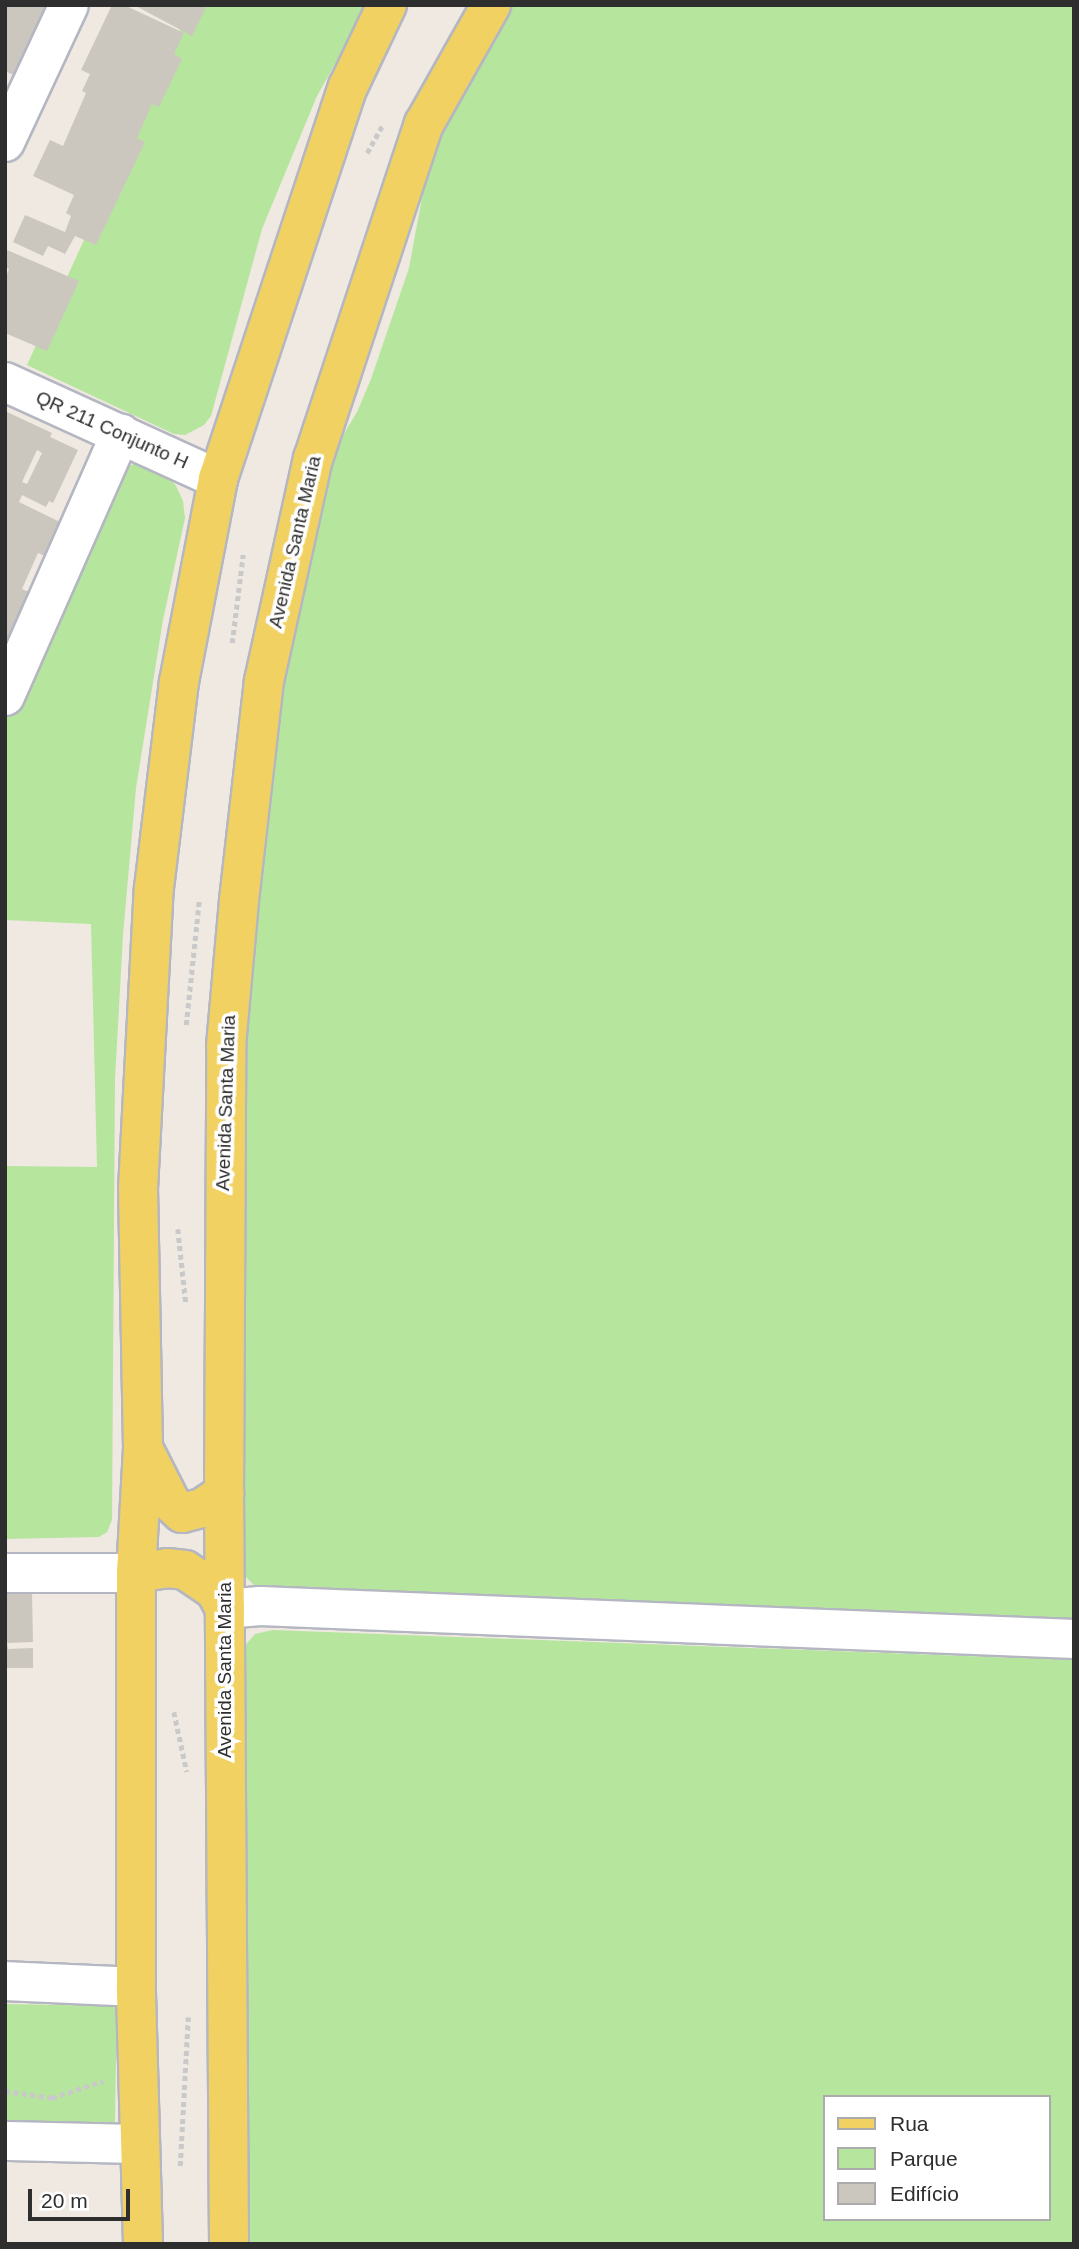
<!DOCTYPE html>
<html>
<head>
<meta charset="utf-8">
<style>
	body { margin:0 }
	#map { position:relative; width:1079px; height:2249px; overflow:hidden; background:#efe9e1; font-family:Helvetica,sans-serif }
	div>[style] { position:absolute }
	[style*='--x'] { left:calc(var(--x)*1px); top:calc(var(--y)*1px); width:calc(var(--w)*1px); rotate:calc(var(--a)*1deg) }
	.green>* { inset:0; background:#b6e59e; transform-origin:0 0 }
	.building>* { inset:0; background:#cbc7bf }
	.path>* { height:4.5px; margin-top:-2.25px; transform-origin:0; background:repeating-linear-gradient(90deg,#c9c9c9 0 5px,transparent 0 8.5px) }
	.roads { filter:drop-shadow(2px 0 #b4b7c1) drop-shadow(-2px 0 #b4b7c1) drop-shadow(0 2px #b4b7c1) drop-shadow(0 -2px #b4b7c1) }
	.minor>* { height:38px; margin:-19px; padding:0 19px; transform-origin:19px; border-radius:19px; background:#fff }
	.major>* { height:38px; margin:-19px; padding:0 19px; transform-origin:19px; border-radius:19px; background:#f2d163 }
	span { translate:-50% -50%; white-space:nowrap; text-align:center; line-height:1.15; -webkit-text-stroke:7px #fff; paint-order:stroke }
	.street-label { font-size:19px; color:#2e2e2e }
	.frame { position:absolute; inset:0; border:7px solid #2e2e2e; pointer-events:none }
	.legend { position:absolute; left:823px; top:2095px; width:228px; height:126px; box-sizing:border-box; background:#fff; border:2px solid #ababab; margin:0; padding:9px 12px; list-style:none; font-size:21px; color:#2e2e2e }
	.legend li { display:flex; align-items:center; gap:14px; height:35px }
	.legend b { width:35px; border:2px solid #ababab }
	.scale { position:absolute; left:28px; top:2189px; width:102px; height:32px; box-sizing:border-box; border:4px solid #2e2e2e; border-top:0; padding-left:9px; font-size:21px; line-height:24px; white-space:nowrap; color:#2e2e2e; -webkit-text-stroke:5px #fff; paint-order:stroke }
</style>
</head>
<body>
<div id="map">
	<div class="green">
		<i style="clip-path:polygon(191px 5px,368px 5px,317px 96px,262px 229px,211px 416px,204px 425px,185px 435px,174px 434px,27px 365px)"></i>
		<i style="clip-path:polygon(508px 5px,1074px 5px,1074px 1619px,285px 1596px,259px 1590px,241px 1572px,238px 1116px,275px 704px,330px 457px,357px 412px,371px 379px,409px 268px,426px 176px,438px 137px)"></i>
		<i style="clip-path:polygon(139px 462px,165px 472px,176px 486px,183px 501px,185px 518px,163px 620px,136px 788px,123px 935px,115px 1079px,112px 1520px,107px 1532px,99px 1537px,5px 1539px,5px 1166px,97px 1167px,91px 924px,5px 920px,5px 719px,115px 477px,121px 469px)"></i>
		<i style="clip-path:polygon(evenodd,273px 1630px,1074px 1660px,1074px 2244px,238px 2244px,242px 1649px,255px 1634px,273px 1630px,825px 2097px,1049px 2097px,1049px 2219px,825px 2219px,825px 2097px)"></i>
		<i style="left:5px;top:2004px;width:112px;height:125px;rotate:1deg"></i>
	</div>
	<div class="building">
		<i style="clip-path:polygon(5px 5px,46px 5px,53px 8px,24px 80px,5px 71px)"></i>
		<i style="clip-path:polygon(112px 5px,124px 5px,184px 33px,174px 54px,182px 59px,159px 107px,152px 104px,137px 138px,145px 142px,96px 245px,75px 236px,65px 254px,48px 246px,43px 256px,13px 242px,25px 215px,65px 232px,71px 216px,66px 213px,74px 195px,33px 176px,50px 140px,63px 146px,86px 93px,82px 91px,90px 74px,81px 70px)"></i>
		<i style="clip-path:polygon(134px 5px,207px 5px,192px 36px)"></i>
		<i style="clip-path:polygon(7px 250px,79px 281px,47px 351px,5px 333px,5px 279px,9px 269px,5px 267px)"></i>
		<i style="clip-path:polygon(evenodd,5px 411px,52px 433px,50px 437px,78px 450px,53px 503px,49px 501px,46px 507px,22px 495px,19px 502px,62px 523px,47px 557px,38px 553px,22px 589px,29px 592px,5px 652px,5px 411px,37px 450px,42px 453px,27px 484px,22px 482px,37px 450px)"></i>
		<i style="clip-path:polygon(5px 1592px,32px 1592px,33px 1642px,7px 1643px,8px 1649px,33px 1648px,33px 1668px,5px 1668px)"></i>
	</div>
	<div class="path">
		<i style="--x:367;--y:153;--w:33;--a:-61"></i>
		<i style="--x:232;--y:643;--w:89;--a:-82.9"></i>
		<i style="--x:186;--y:1025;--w:124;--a:-84"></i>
		<i style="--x:178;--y:1229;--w:75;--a:83.9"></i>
		<i style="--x:174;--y:1712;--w:61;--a:77.8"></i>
		<i style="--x:5;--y:2091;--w:48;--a:8.5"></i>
		<i style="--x:52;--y:2098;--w:54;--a:-18.4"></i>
		<i style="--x:180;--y:2166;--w:149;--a:-86.9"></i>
	</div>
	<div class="roads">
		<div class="minor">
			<i style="--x:5;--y:142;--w:151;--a:-65"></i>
			<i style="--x:5;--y:382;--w:234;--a:24.5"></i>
			<i style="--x:5;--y:696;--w:287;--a:-66.2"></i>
			<i style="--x:5;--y:1573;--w:131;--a:0"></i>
			<i style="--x:225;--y:1609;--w:35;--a:-5"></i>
			<i style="--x:260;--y:1606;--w:815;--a:2.32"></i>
			<i style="--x:5;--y:1981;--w:131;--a:2.6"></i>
			<i style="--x:5;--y:2141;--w:133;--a:1.3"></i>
		</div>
		<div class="major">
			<i style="--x:144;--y:1450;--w:59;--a:63"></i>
			<i style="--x:171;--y:1503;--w:15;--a:42"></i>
			<i style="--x:182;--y:1513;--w:21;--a:-14"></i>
			<i style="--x:202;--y:1508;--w:27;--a:-34"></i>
			<i style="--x:136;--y:1573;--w:31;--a:-9"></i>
			<i style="--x:167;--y:1568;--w:18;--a:6"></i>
			<i style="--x:185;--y:1570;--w:36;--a:34"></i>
			<i style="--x:215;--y:1590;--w:21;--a:62"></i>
			<i style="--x:143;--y:2244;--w:257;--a:-91.6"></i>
			<i style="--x:136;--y:1987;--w:414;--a:-90"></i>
			<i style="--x:136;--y:1573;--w:125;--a:-86.8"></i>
			<i style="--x:143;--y:1448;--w:259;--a:-91.1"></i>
			<i style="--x:138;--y:1189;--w:301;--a:-87"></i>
			<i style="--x:154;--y:888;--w:208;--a:-83.1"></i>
			<i style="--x:179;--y:682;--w:207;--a:-79.1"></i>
			<i style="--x:218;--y:479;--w:413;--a:-71.7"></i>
			<i style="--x:348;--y:87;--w:91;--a:-64.6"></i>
			<i style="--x:229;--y:2244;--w:751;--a:-90.38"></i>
			<i style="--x:224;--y:1493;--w:447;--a:-89.7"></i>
			<i style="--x:226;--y:1046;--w:147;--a:-84.9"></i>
			<i style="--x:239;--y:900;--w:220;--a:-83.5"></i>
			<i style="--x:264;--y:681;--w:227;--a:-77.6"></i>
			<i style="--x:313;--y:459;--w:353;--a:-71.7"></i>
			<i style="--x:424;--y:124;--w:137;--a:-60.6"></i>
		</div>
	</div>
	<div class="street-label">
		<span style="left:112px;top:430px;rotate:24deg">QR 211 Conjunto H</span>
		<span style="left:295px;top:542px;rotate:-77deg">Avenida Santa Maria</span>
		<span style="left:226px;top:1103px;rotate:-88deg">Avenida Santa Maria</span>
		<span style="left:225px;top:1670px;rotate:-90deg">Avenida Santa Maria</span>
	</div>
	<div class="frame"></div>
	<ul class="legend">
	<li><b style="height:9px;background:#f2d163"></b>Rua</li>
	<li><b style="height:19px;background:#b6e59e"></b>Parque</li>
	<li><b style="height:19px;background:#cbc7bf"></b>Edifício</li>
	</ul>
	<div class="scale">20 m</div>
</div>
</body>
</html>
